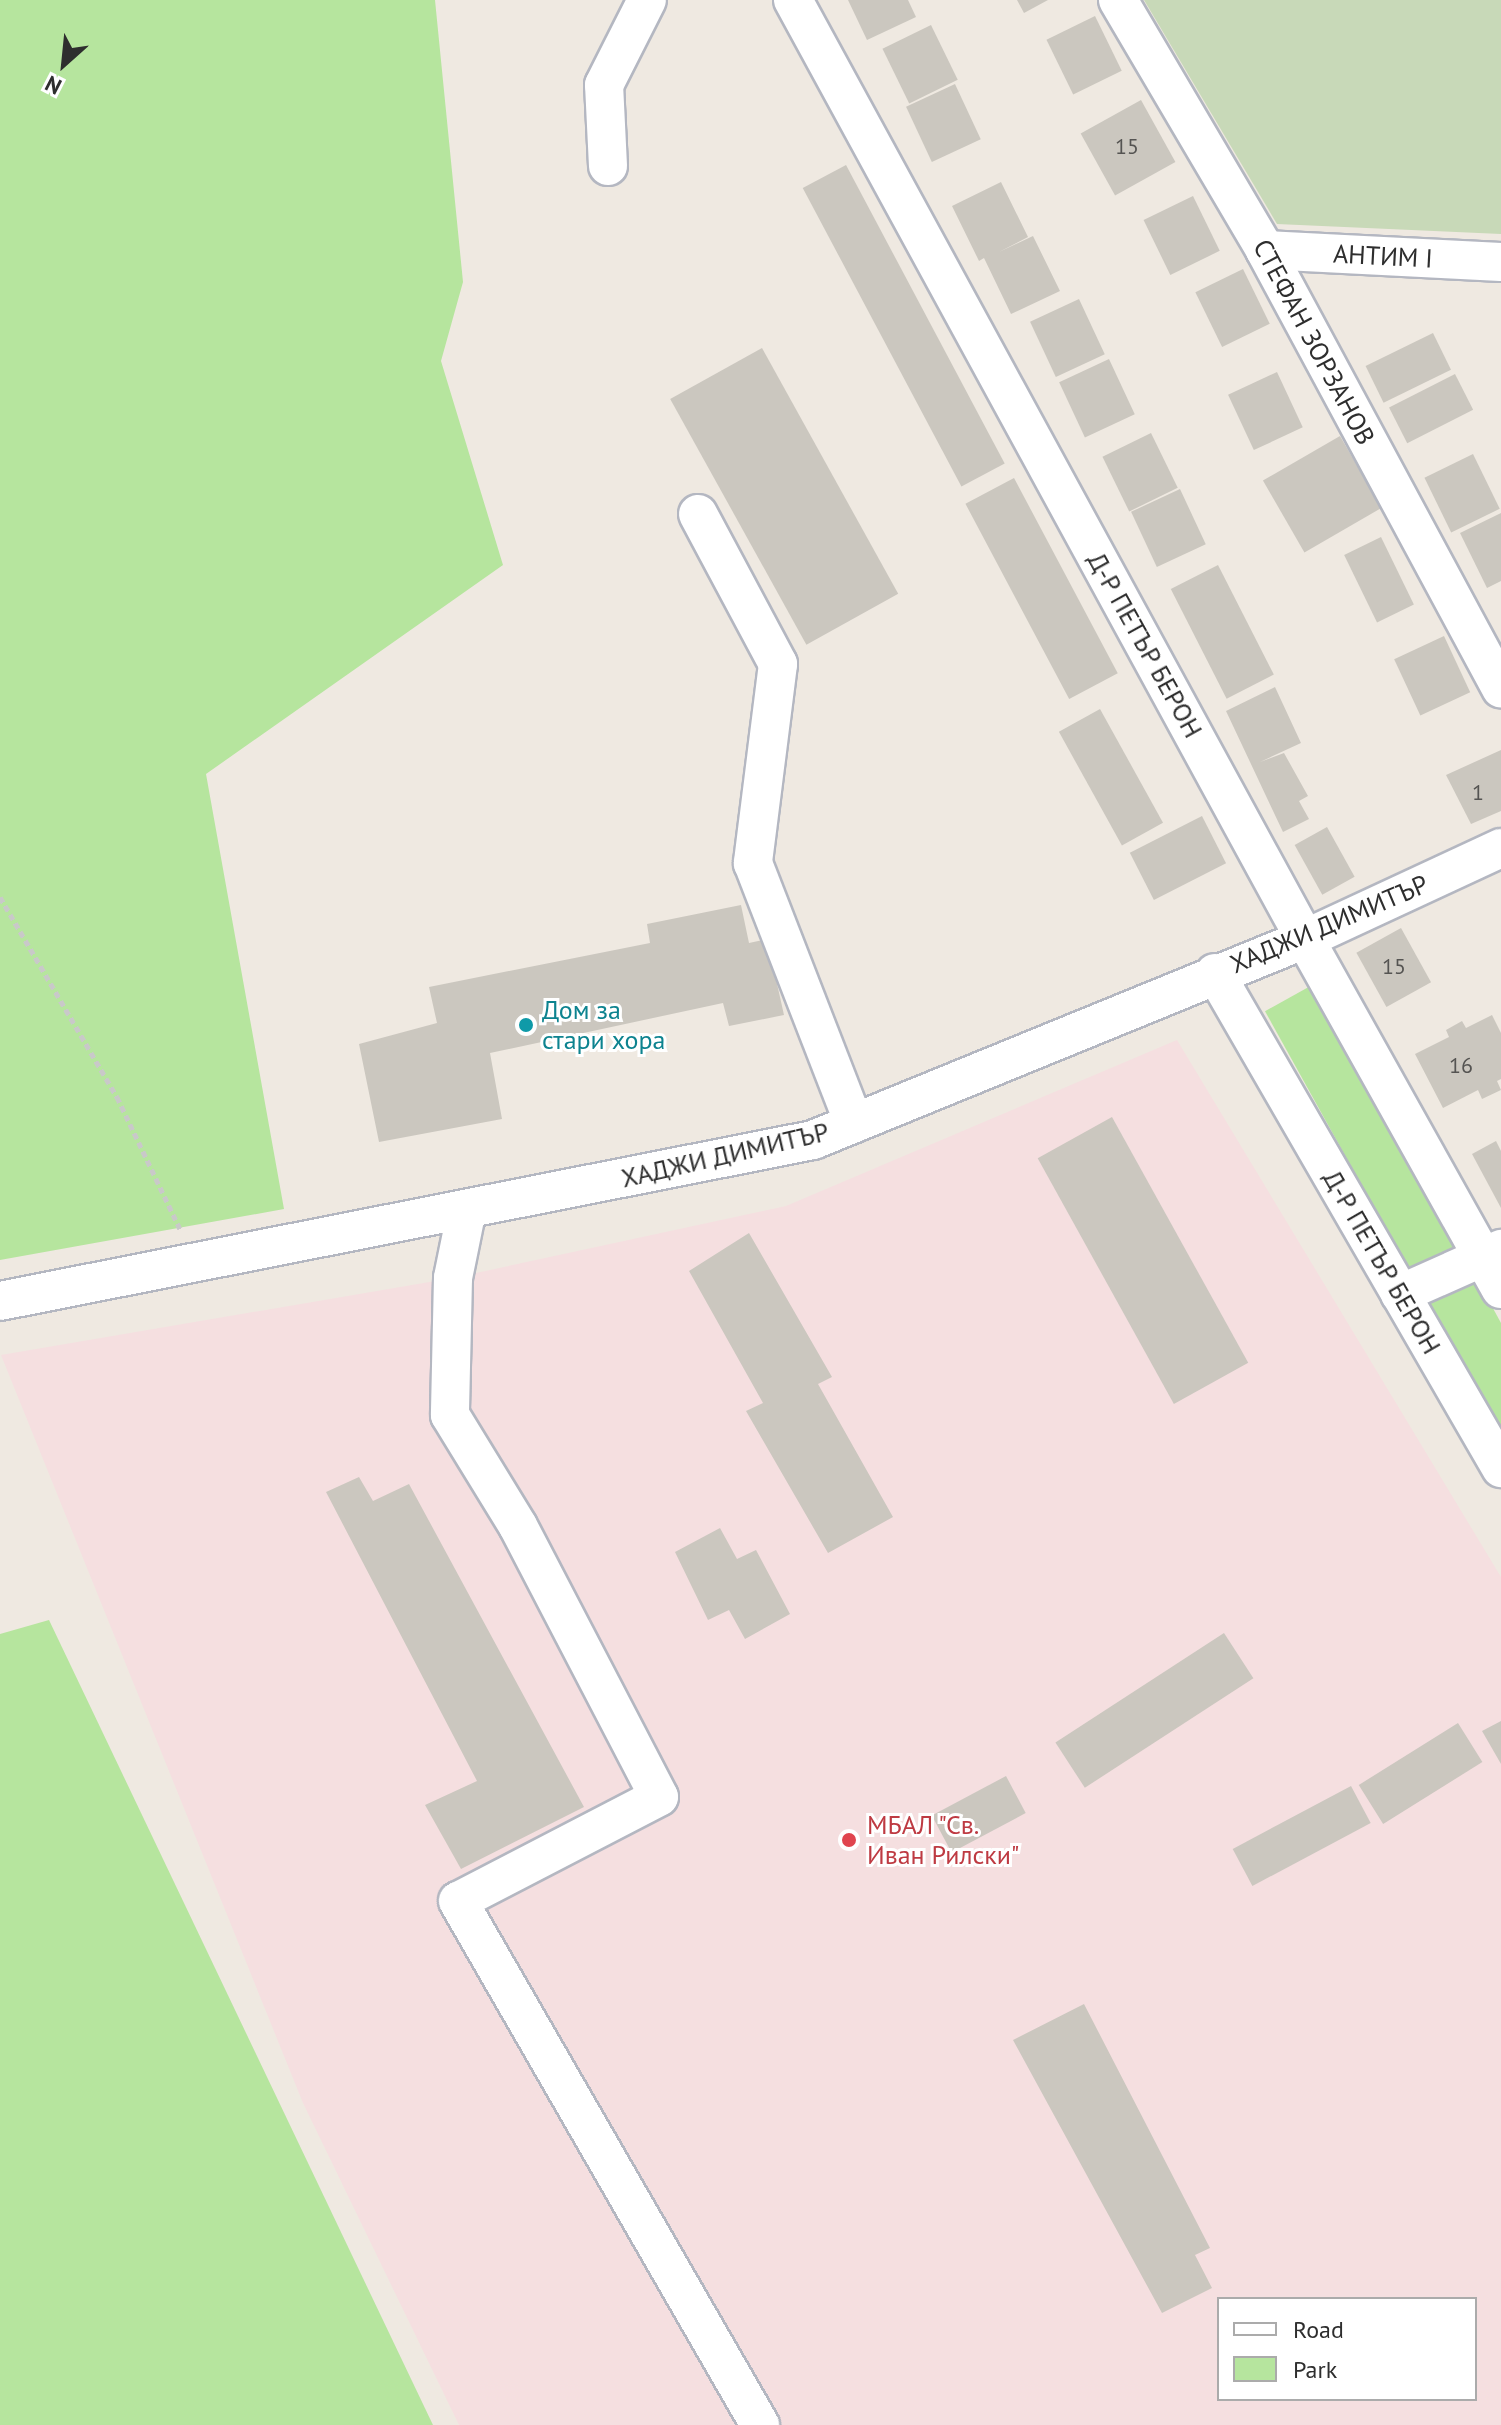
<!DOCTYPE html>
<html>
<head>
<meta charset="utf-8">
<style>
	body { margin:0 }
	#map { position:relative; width:1501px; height:2425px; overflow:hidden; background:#efe9e1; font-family:"PT Sans",sans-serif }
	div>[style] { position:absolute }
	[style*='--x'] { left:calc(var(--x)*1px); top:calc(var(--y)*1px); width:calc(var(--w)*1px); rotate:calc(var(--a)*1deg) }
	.medical>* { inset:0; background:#f5dfe0 }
	.green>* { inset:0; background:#b6e59e; transform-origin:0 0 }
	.cemetery>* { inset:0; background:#c8d9b8 }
	.building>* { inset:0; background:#cbc7bf; transform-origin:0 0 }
	.path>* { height:5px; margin-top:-2.5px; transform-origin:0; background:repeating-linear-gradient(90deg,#c9c9c9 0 6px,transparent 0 10px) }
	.roads { filter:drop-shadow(2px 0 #b4b7c1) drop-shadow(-2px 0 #b4b7c1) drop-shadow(0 2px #b4b7c1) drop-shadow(0 -2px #b4b7c1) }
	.minor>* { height:38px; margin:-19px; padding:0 19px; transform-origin:19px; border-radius:19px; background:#fff }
	.dots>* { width:22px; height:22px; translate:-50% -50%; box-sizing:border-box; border:4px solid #fff; border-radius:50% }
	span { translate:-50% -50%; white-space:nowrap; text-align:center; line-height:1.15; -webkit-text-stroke:6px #fff; paint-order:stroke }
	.number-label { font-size:22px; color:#555452 }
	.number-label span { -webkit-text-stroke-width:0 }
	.street-label { font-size:26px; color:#2e2e2e }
	.culture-label { font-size:26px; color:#0d838f }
	.left { translate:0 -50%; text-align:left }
	.health-label { font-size:26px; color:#be3a42 }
	.legend { position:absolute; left:1217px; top:2297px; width:260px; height:104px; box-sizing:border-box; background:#fff; border:2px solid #ababab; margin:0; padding:10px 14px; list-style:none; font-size:24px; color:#2e2e2e }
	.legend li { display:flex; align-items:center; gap:16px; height:40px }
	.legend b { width:40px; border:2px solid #ababab }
	.north { position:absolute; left:24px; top:24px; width:80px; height:80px; -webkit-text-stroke:6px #fff; paint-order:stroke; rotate:207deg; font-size:22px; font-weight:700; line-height:32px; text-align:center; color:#2e2e2e }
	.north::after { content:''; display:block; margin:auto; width:28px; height:36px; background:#2e2e2e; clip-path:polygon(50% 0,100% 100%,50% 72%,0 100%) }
</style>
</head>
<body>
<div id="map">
	<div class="medical">
		<i style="clip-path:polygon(evenodd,1177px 1040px,1501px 1577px,1501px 2425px,459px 2425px,303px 2103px,1px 1355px,453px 1278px,786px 1206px,1177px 1040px,1219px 2299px,1475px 2299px,1475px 2399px,1219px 2399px,1219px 2299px)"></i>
	</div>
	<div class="green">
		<i style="clip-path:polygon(0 0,435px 0,463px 282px,441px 361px,503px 565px,206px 774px,284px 1209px,0 1260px)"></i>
		<i style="left:1314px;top:984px;width:299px;height:56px;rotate:61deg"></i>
		<i style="clip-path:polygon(1477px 1279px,1501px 1323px,1501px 1435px,1424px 1302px)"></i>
		<i style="clip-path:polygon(49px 1620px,433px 2425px,0 2425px,0 1634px)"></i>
	</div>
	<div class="cemetery">
		<i style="clip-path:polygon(1144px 0,1501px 0,1501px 234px,1277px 224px)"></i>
	</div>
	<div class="building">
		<i style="clip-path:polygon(848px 0,908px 0,916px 17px,867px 40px)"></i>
		<i style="clip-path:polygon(1017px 0,1048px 0,1024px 13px)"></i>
		<i style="left:1095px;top:16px;width:61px;height:54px;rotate:64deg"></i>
		<i style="left:931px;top:25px;width:61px;height:54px;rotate:64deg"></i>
		<i style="left:955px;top:84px;width:61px;height:54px;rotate:65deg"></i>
		<i style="left:1141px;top:100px;width:71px;height:69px;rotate:61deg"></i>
		<i style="left:846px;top:165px;width:338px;height:49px;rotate:62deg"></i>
		<i style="clip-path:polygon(1001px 182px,1028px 237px,999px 252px,1033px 236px,1060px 291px,1011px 314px,984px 258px,979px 261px,952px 206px)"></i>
		<i style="left:1193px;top:196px;width:61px;height:55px;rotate:64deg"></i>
		<i style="left:1243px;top:269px;width:61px;height:53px;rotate:64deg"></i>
		<i style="left:1079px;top:299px;width:61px;height:54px;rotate:65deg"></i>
		<i style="left:1433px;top:333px;width:41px;height:75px;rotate:64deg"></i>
		<i style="left:762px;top:348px;width:281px;height:105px;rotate:61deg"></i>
		<i style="left:1109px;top:359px;width:61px;height:55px;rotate:65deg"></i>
		<i style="left:1277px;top:372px;width:61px;height:54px;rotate:65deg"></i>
		<i style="left:1455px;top:374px;width:40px;height:74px;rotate:63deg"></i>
		<i style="left:1151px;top:433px;width:61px;height:54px;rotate:64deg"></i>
		<i style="left:1340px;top:436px;width:83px;height:89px;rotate:60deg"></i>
		<i style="left:1473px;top:454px;width:61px;height:54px;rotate:64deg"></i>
		<i style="left:1014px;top:478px;width:221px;height:55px;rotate:62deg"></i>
		<i style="left:1180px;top:489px;width:61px;height:54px;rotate:65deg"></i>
		<i style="clip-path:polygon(1501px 513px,1501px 581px,1487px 588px,1460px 533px)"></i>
		<i style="left:1381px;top:537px;width:75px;height:41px;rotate:64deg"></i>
		<i style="left:1218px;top:565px;width:123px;height:53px;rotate:63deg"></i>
		<i style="left:1444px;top:636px;width:62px;height:55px;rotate:65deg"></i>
		<i style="clip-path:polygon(1275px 687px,1301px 743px,1260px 762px,1284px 753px,1308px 796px,1299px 801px,1309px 819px,1283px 832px,1226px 711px)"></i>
		<i style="left:1100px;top:709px;width:130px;height:47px;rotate:61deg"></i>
		<i style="clip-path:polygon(1501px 750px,1501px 811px,1471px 824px,1446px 775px)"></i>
		<i style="left:1202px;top:816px;width:53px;height:81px;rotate:63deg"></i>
		<i style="left:1327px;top:827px;width:57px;height:37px;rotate:61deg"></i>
		<i style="clip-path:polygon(741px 905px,749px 943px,767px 939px,784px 1015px,729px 1026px,723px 1003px,490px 1053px,502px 1119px,379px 1142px,359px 1044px,437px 1023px,429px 987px,650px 943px,647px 924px)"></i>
		<i style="left:1401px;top:928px;width:62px;height:51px;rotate:61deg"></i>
		<i style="clip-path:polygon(1492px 1015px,1501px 1033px,1501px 1079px,1497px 1081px,1501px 1090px,1482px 1099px,1478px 1090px,1443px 1108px,1415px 1054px,1449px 1037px,1446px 1030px,1462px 1021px,1466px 1028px)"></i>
		<i style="left:1112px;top:1117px;width:281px;height:85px;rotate:61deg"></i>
		<i style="clip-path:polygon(1496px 1141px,1501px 1151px,1501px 1208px,1472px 1154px)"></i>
		<i style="clip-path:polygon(749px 1233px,832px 1377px,818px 1384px,893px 1517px,828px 1553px,746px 1411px,763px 1403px,689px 1271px)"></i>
		<i style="clip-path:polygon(359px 1477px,373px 1501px,409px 1484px,584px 1807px,461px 1869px,425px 1805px,477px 1781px,326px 1492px)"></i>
		<i style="clip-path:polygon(720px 1528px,737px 1559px,756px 1550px,790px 1614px,745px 1639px,729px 1610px,708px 1620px,675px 1552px)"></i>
		<i style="left:1224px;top:1633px;width:54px;height:201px;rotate:57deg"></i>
		<i style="clip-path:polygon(1501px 1721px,1501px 1764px,1482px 1731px)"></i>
		<i style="left:1458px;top:1723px;width:46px;height:117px;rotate:58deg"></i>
		<i style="left:1006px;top:1776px;width:42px;height:84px;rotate:62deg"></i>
		<i style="left:1351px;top:1786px;width:42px;height:134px;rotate:62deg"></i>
		<i style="clip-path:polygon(1084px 2004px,1210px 2248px,1195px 2255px,1212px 2288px,1162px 2313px,1013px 2040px)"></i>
	</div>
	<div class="path">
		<i style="--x:0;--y:897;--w:232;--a:59.7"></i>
		<i style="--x:117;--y:1097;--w:146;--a:64.5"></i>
	</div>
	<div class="roads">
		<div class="minor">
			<i style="--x:793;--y:0;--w:1070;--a:61.4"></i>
			<i style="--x:1305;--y:939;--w:401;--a:60.8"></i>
			<i style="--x:1118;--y:0;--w:290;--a:59.5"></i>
			<i style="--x:1265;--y:250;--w:498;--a:61.7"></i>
			<i style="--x:608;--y:166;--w:81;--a:-92.8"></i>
			<i style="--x:604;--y:85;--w:95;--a:-63.2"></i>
			<i style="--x:1265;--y:250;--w:236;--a:2.9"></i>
			<i style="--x:698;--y:514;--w:170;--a:61.9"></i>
			<i style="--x:778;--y:664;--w:201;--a:97.2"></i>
			<i style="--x:753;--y:863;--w:279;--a:68.8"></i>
			<i style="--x:1215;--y:973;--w:572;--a:59.98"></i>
			<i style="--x:467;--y:1209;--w:70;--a:101.5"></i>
			<i style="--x:453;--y:1278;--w:137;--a:91.3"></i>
			<i style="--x:450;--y:1415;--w:130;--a:58.5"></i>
			<i style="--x:518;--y:1526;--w:305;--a:62.5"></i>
			<i style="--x:659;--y:1797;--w:226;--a:152.6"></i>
			<i style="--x:458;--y:1901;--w:605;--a:60.04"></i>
			<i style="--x:1400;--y:1294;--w:111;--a:-24"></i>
			<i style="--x:0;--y:1301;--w:829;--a:-11.2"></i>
			<i style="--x:813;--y:1140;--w:531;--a:-22.22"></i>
			<i style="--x:1305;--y:939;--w:216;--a:-24.9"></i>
		</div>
	</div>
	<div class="dots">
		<i style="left:526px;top:1025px;background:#0f9aa8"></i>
		<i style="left:849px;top:1840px;background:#e0444e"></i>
	</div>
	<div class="number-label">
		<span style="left:1127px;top:147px">15</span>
		<span style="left:1478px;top:793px">1</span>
		<span style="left:1394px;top:967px">15</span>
		<span style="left:1461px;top:1066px">16</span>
	</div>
	<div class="street-label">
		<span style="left:1383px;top:256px;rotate:3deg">АНТИМ I</span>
		<span style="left:1314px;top:342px;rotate:62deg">СТЕФАН ЗОРЗАНОВ</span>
		<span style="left:1145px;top:645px;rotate:61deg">Д-Р ПЕТЪР БЕРОН</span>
		<span style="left:1329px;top:924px;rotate:-23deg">ХАДЖИ ДИМИТЪР</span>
		<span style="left:725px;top:1155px;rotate:-13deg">ХАДЖИ ДИМИТЪР</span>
		<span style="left:1382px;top:1262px;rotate:60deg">Д-Р ПЕТЪР БЕРОН</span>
	</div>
	<div class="culture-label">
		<span class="left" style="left:542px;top:1025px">Дом за<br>стари хора</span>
	</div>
	<div class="health-label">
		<span class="left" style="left:867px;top:1840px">МБАЛ "Св.<br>Иван Рилски"</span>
	</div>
	<ul class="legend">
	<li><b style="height:10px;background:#fff"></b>Road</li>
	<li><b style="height:22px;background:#b6e59e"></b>Park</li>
	</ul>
	<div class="north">N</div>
</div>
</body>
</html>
